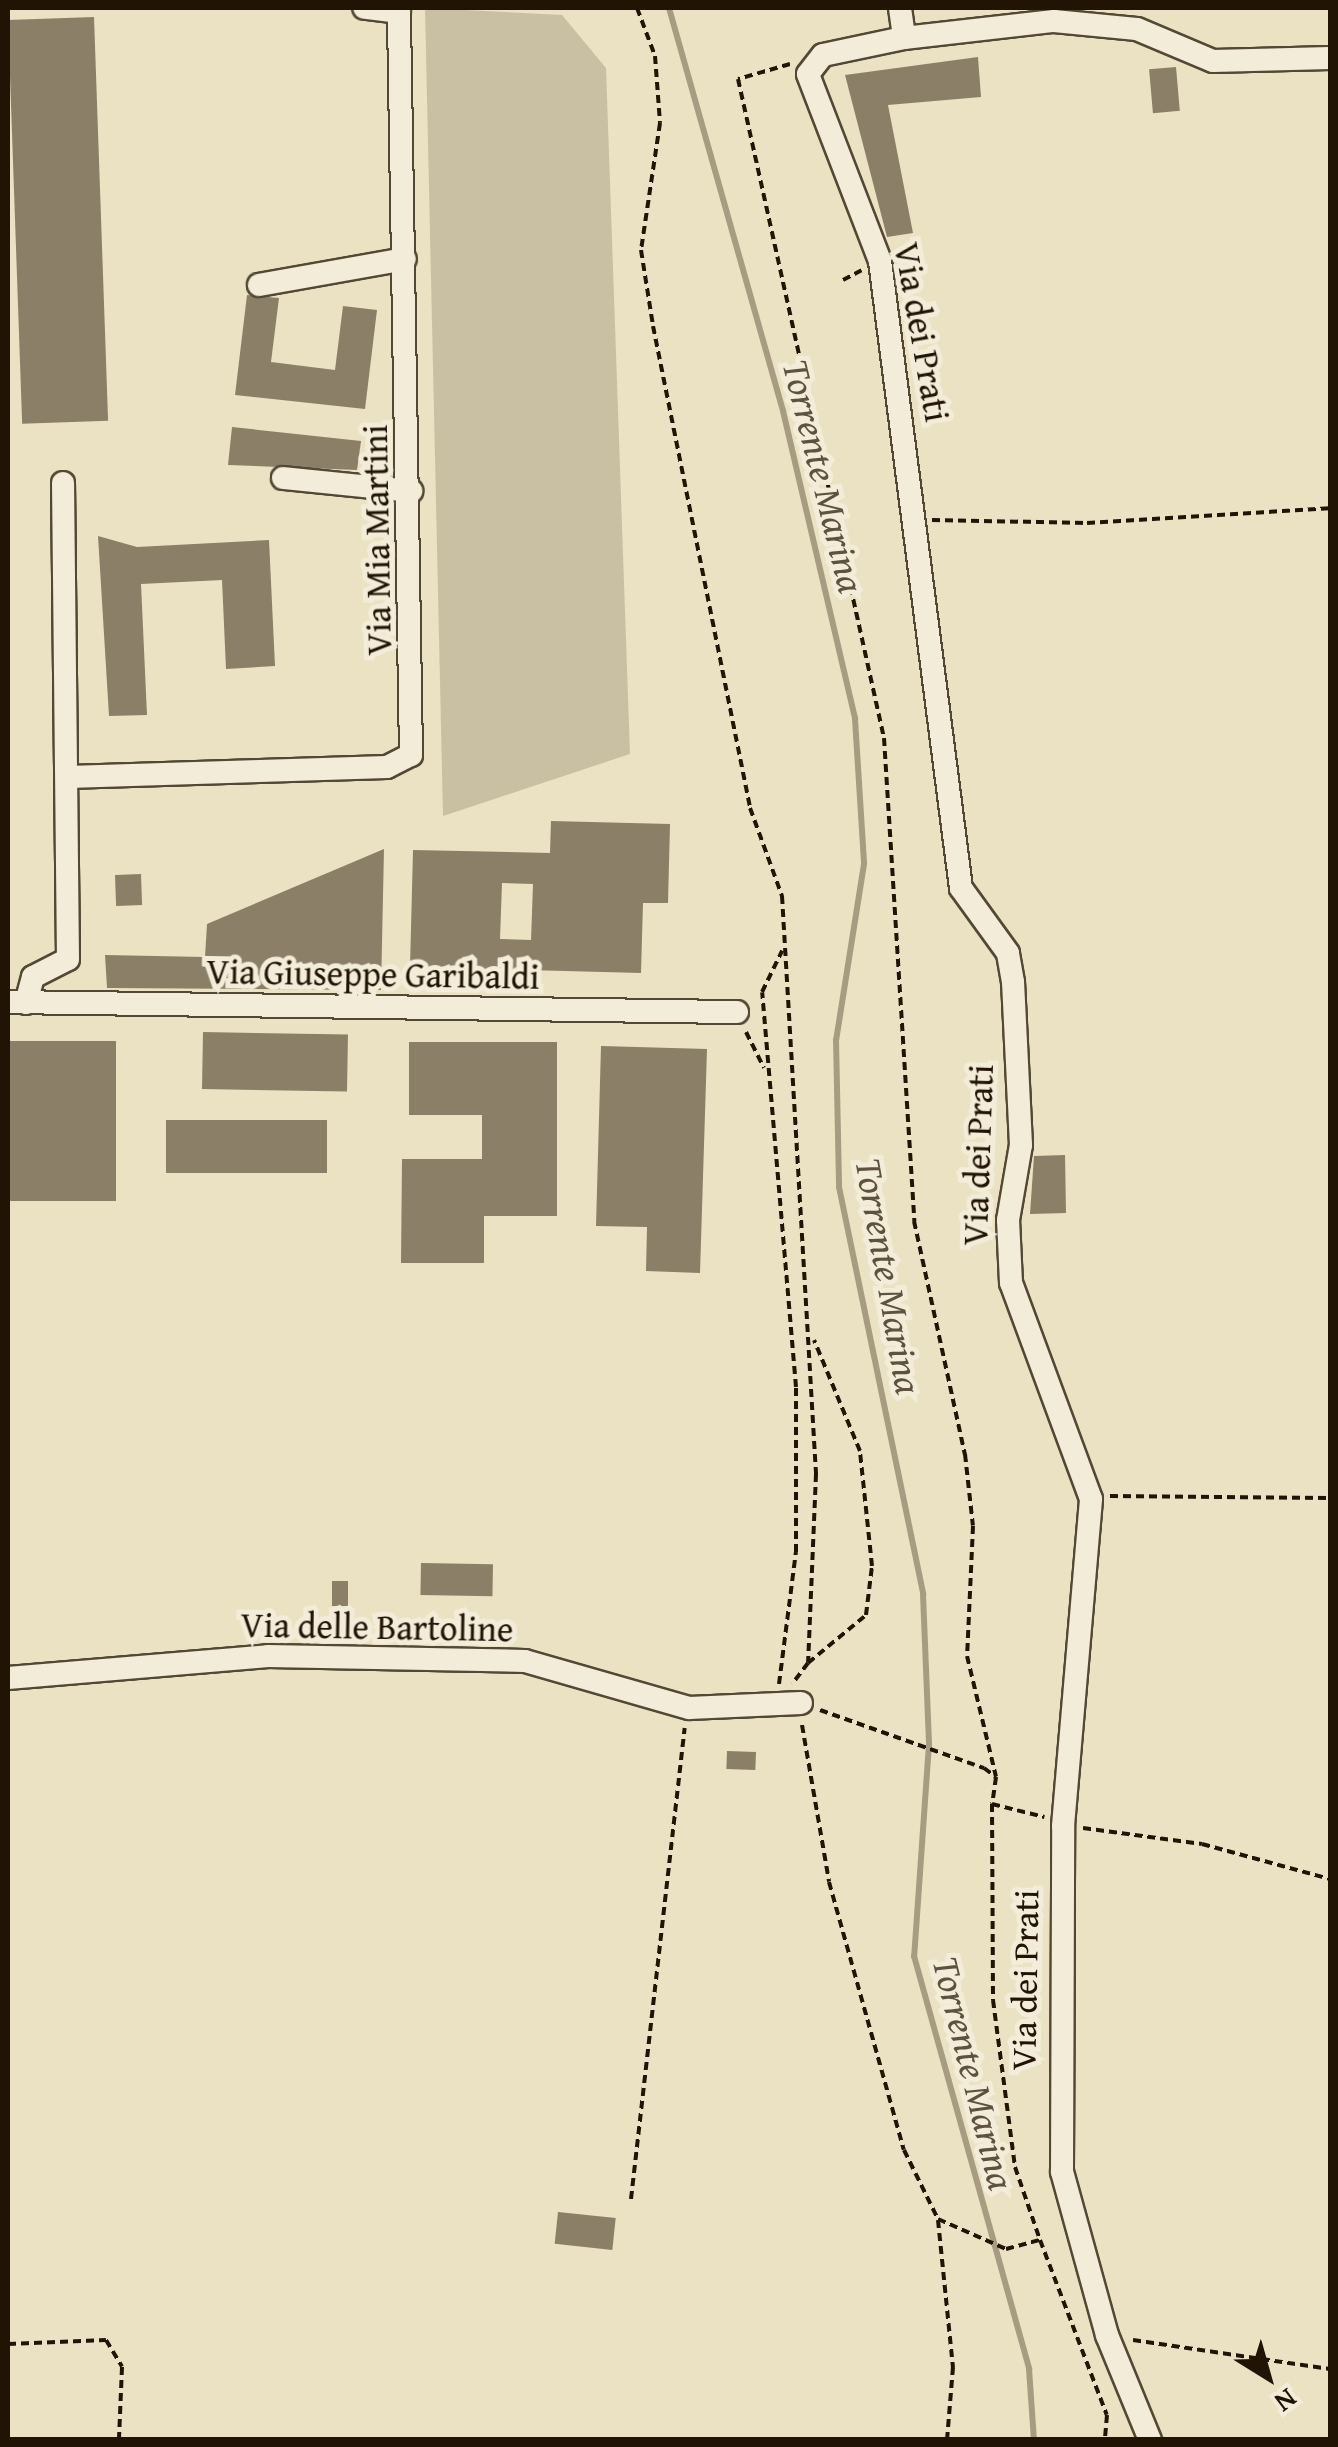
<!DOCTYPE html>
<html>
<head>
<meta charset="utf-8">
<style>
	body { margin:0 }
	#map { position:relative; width:1338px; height:2447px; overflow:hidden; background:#ebe2c3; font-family:"Gentium Book Plus",serif }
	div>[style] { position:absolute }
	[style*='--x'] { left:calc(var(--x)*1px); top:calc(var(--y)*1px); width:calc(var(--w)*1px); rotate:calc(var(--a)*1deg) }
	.green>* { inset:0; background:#c9bfa3 }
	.stream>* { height:6px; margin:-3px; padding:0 3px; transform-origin:3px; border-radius:3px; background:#a79c82 }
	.building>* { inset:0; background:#8b7f68; transform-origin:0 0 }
	.path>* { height:4px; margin-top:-2px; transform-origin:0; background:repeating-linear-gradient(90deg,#221405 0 8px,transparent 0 13px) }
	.roads { filter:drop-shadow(2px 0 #544834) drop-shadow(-2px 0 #544834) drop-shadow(0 2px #544834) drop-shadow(0 -2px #544834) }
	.minor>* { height:22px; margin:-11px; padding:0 11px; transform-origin:11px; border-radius:11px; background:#f2ecd8 }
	span { translate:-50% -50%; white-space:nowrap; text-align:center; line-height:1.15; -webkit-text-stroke:10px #f2ecd8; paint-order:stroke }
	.street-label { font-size:35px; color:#221405 }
	.water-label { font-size:38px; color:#5e513d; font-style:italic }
	.frame { position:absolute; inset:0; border:10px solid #221405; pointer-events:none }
	.north { position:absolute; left:1218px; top:2327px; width:100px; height:100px; -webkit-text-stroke:8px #f2ecd8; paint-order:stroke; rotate:143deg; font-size:28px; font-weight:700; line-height:40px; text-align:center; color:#221405 }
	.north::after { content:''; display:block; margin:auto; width:35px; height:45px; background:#221405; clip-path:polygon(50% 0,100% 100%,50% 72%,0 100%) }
</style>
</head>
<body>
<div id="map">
	<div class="green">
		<i style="clip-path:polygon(425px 8px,562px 15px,606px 68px,630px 754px,443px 816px)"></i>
	</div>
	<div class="stream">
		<i style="--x:669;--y:8;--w:419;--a:74.2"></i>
		<i style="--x:783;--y:411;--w:316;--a:76.8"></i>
		<i style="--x:855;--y:719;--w:145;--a:86.4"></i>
		<i style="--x:864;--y:864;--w:178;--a:99"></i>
		<i style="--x:836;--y:1040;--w:147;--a:88.8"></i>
		<i style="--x:839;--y:1187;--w:416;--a:78.3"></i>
		<i style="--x:923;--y:1594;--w:150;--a:87.7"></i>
		<i style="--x:929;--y:1744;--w:213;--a:94"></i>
		<i style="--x:914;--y:1956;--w:429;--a:74.4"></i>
		<i style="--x:1029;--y:2369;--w:71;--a:86"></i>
	</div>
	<div class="building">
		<i style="left:94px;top:17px;width:404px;height:86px;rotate:88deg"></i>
		<i style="clip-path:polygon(978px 57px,981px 97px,888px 105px,913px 233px,887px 237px,845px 75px)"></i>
		<i style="left:1176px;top:67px;width:44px;height:27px;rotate:85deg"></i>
		<i style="clip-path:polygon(247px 295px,279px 298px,271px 362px,335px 370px,343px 306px,377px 310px,365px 409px,235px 395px)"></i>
		<i style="clip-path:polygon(232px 427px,361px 441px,357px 470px,228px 465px)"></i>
		<i style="clip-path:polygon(98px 536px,137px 547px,269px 540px,275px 666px,226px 669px,222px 580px,141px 584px,147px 715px,109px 716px)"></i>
		<i style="clip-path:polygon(evenodd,551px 821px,670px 824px,668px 903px,643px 903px,641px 973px,410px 967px,413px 850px,550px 853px,551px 821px,502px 883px,533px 884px,531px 940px,500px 939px,502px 883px)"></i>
		<i style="clip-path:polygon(384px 849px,381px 990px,107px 988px,105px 955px,205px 957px,207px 924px)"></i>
		<i style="left:141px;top:874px;width:31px;height:26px;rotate:88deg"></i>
		<i style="left:203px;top:1032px;width:145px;height:57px;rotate:1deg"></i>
		<i style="left:116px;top:1041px;width:160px;height:108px;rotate:90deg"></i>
		<i style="clip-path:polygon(409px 1042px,557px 1042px,557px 1216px,484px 1216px,484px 1263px,401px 1263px,402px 1159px,482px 1159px,482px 1115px,409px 1115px)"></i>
		<i style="clip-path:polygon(601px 1046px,707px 1049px,700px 1273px,646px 1271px,647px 1227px,596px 1226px)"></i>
		<i style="left:166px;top:1120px;width:161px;height:53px"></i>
		<i style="clip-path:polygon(1065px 1155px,1066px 1213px,1030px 1214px,1034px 1156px)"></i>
		<i style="left:421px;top:1563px;width:72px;height:32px;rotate:1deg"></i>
		<i style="left:348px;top:1581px;width:25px;height:16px;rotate:90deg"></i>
		<i style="left:727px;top:1751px;width:29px;height:18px;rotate:2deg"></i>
		<i style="left:558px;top:2212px;width:58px;height:32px;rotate:6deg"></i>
	</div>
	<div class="path">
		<i style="--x:637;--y:8;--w:51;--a:69.4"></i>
		<i style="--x:655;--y:56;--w:67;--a:85.7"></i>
		<i style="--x:660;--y:123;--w:128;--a:98.5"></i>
		<i style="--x:641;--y:250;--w:77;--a:81"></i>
		<i style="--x:653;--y:326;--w:492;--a:78.6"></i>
		<i style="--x:750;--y:808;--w:94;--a:70"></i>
		<i style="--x:782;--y:896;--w:579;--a:86.63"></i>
		<i style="--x:816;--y:1474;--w:189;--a:92.4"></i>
		<i style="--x:808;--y:1663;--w:26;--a:127"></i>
		<i style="--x:790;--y:64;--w:54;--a:163.9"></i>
		<i style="--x:738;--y:79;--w:675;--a:77.51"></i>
		<i style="--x:884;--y:738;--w:484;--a:86.4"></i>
		<i style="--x:914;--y:1221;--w:239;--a:77.7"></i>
		<i style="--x:965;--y:1454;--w:72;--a:83.7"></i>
		<i style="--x:973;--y:1526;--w:130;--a:92.6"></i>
		<i style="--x:967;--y:1656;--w:124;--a:76.5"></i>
		<i style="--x:843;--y:280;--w:21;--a:-28"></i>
		<i style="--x:932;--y:520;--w:155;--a:1.1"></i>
		<i style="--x:1087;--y:523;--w:243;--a:-3.5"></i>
		<i style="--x:746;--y:1032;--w:40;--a:63.4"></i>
		<i style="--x:1110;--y:1496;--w:220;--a:0.5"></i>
		<i style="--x:808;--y:1663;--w:75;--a:-39.6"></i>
		<i style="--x:866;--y:1615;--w:49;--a:-83"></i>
		<i style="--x:872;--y:1566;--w:116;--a:-96"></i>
		<i style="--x:860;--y:1451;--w:120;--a:-112.5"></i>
		<i style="--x:779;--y:1684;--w:133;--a:-82.7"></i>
		<i style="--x:796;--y:1552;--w:165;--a:-90"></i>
		<i style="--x:796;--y:1387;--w:396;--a:-94.9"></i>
		<i style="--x:762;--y:992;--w:46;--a:-64"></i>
		<i style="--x:820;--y:1710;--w:174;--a:19.5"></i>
		<i style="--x:984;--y:1768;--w:15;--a:37"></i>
		<i style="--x:996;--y:1777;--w:27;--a:98"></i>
		<i style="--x:992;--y:1804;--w:54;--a:14"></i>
		<i style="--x:802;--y:1725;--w:159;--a:80.2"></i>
		<i style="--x:829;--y:1882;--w:278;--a:74.4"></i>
		<i style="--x:904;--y:2150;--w:77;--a:63.8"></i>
		<i style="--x:938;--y:2219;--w:74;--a:23.8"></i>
		<i style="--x:1006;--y:2249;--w:35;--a:-15"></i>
		<i style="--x:1040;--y:2240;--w:187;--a:69.1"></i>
		<i style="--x:1107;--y:2415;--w:25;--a:95"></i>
		<i style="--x:992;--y:1804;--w:196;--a:89.7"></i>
		<i style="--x:993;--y:2000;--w:168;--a:82.5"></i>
		<i style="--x:1015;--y:2167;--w:77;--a:71.1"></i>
		<i style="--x:1083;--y:1828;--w:120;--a:7.7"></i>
		<i style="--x:1202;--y:1844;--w:133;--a:15.3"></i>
		<i style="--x:631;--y:2199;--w:474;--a:-83.5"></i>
		<i style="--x:938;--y:2220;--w:148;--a:84.2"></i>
		<i style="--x:953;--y:2367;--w:73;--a:94.7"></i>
		<i style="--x:1133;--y:2340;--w:199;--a:8.4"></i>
		<i style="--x:8;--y:2344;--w:98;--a:-2.3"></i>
		<i style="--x:106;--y:2340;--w:31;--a:59"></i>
		<i style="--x:122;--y:2367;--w:73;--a:92.4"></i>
	</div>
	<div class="roads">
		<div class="minor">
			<i style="--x:900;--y:8;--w:30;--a:82"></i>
			<i style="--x:259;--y:285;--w:148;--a:-10.1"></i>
			<i style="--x:283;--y:478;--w:129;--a:5.8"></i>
			<i style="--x:68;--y:777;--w:319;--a:-1.8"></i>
			<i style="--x:387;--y:767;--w:27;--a:-27"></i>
			<i style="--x:411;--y:755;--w:743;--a:-90.93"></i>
			<i style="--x:399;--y:12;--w:35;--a:-173"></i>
			<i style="--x:8;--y:1002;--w:729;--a:0.79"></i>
			<i style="--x:26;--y:1003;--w:27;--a:-75"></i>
			<i style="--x:33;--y:977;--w:39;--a:-27"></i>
			<i style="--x:68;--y:959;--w:476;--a:-90.6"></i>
			<i style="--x:8;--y:1678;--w:261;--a:-4.8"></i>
			<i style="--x:268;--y:1656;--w:257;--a:1.1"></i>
			<i style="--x:525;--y:1661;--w:171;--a:16"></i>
			<i style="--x:689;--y:1708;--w:112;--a:-2.6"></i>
			<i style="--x:1150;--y:2440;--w:113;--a:-112.3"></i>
			<i style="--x:1107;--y:2335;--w:169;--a:-105.4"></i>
			<i style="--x:1062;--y:2172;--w:346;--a:-89.8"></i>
			<i style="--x:1063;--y:1826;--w:328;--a:-85.1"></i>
			<i style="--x:1091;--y:1499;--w:230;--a:-110.3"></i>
			<i style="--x:1011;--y:1283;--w:63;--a:-92.7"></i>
			<i style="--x:1008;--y:1220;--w:76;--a:-80.2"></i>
			<i style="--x:1021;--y:1145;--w:163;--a:-92.8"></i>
			<i style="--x:1013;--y:982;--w:29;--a:-100"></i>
			<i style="--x:1008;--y:953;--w:80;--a:-125.9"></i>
			<i style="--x:961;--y:888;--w:632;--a:-97.36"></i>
			<i style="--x:880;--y:261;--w:200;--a:-111.1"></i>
			<i style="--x:808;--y:74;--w:24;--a:-52"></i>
			<i style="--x:823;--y:55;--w:83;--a:-11.9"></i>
			<i style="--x:904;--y:38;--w:151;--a:-6.5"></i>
			<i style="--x:1054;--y:21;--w:83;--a:5.5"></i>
			<i style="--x:1137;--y:29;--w:82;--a:22.8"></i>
			<i style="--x:1213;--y:61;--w:117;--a:-1.5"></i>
		</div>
	</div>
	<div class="street-label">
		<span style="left:922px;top:332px;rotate:80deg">Via dei Prati</span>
		<span style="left:377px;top:540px;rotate:-91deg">Via Mia Martini</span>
		<span style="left:373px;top:974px;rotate:1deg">Via Giuseppe Garibaldi</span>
		<span style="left:978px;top:1155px;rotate:-88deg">Via dei Prati</span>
		<span style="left:377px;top:1627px;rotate:1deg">Via delle Bartoline</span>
		<span style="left:1025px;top:1980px;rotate:-89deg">Via dei Prati</span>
	</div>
	<div class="water-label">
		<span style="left:824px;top:476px;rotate:76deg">Torrente Marina</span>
		<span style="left:889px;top:1276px;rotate:80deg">Torrente Marina</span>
		<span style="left:974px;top:2073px;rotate:76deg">Torrente Marina</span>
	</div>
	<div class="frame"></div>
	<div class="north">N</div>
</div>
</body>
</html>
